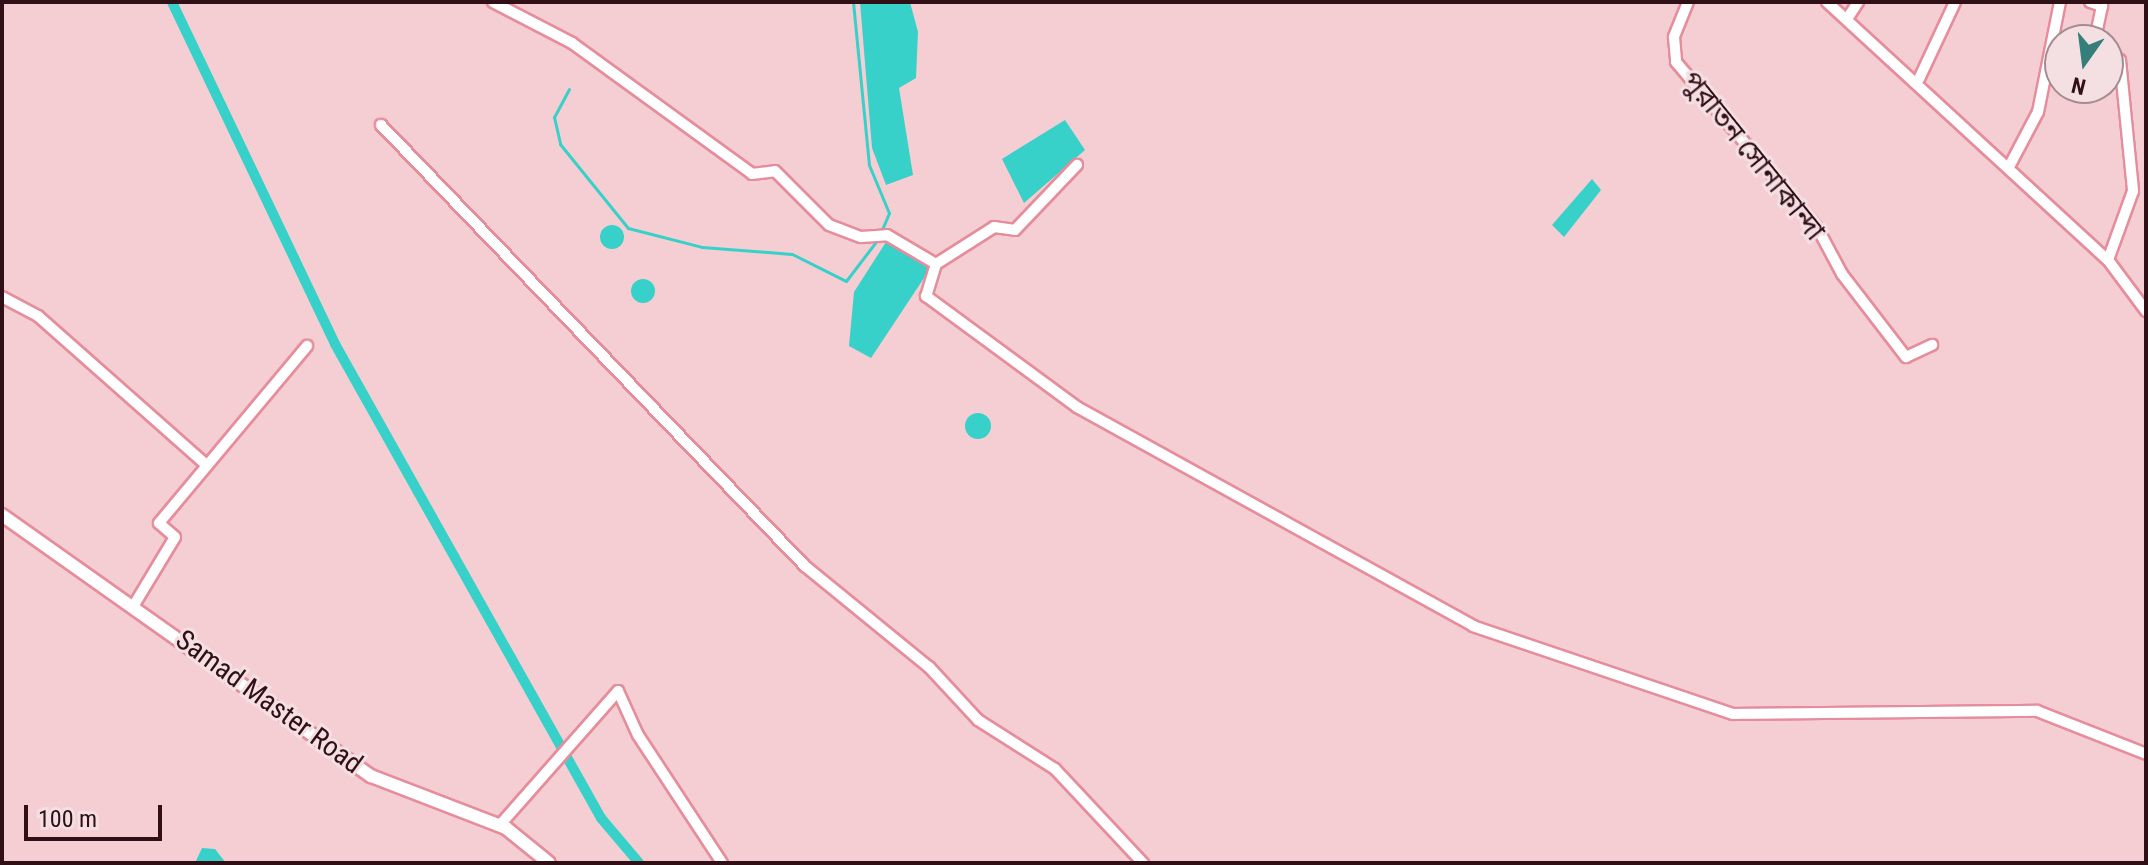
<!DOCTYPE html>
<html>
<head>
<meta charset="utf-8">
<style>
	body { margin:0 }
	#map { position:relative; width:2148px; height:865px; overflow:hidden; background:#f4ced2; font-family:"Roboto Condensed","Noto Sans Bengali",sans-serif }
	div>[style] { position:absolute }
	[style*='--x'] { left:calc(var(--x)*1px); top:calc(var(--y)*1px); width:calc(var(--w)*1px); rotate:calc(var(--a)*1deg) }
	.water>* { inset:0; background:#37d1c9 }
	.round { border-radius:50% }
	.stream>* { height:3px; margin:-1.5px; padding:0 1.5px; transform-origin:1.5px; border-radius:1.5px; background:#37d1c9 }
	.canal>* { height:10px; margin:-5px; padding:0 5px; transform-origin:5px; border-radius:5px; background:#37d1c9 }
	.roads { filter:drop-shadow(2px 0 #e68d9c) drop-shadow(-2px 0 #e68d9c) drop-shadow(0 2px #e68d9c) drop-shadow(0 -2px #e68d9c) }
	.minor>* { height:10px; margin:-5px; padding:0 5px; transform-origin:5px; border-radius:5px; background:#fff }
	.tertiary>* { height:12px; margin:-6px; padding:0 6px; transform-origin:6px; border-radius:6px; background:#fff }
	span { translate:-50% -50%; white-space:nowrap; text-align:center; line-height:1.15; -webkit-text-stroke:6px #f4e0e3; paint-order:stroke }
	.street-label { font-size:28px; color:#300f16 }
	.frame { position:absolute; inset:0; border:4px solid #300f16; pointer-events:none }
	.north { position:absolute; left:2044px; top:24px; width:80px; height:80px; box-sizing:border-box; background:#f4e0e3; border:2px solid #a68c91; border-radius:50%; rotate:194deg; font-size:22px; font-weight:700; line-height:32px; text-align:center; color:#300f16 }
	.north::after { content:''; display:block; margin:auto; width:28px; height:36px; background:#367e7a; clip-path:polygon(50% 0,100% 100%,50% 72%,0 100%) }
	.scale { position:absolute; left:24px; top:805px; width:138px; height:36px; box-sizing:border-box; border:4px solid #300f16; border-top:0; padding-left:10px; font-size:24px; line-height:28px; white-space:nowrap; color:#300f16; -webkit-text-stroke:6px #f4e0e3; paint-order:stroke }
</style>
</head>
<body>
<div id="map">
	<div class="water">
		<i style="clip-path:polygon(860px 2px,910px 2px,918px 32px,916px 78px,899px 88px,913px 175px,886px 185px,872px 148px)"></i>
		<i style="clip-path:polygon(1065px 120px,1085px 150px,1024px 203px,1002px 159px)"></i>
		<i style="clip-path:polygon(1592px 179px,1601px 190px,1564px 237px,1552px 225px)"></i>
		<i class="round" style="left:600px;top:225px;width:24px;height:24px"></i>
		<i style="clip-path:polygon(886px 242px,930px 269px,871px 358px,849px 346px,854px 292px)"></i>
		<i class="round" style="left:631px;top:279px;width:24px;height:24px"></i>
		<i class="round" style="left:965px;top:413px;width:26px;height:26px"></i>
		<i style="clip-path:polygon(202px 848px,215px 849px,226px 863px,195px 863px)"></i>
	</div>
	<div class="stream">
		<i style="--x:853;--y:2;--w:164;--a:84.4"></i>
		<i style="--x:869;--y:165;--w:52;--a:67.4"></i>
		<i style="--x:889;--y:213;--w:21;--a:113"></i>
		<i style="--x:569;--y:89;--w:32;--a:118"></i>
		<i style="--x:554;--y:117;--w:28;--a:77"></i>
		<i style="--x:560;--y:144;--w:108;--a:51"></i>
		<i style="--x:628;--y:228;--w:76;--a:14.4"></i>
		<i style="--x:702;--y:247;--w:90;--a:4.4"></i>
		<i style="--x:792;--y:254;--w:60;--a:26.6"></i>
		<i style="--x:846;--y:281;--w:53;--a:-52.7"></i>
	</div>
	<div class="canal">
		<i style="--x:172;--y:2;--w:379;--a:64.5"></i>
		<i style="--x:335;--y:344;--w:544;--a:60.7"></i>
		<i style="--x:601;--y:818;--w:59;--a:49.8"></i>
	</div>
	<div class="roads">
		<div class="minor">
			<i style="--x:493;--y:2;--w:89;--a:27.4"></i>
			<i style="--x:572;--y:43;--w:223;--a:36"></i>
			<i style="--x:752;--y:174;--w:23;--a:-7"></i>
			<i style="--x:775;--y:171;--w:76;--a:45"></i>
			<i style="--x:829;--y:225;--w:34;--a:21"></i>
			<i style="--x:861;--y:237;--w:26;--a:-4"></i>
			<i style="--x:887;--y:235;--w:57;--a:30.6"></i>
			<i style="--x:936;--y:264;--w:69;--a:-32.5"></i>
			<i style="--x:994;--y:227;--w:21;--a:8"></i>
			<i style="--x:1015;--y:230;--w:90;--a:-46.4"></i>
			<i style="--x:1688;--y:2;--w:38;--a:112"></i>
			<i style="--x:1674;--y:37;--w:25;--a:85"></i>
			<i style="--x:1676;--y:62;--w:219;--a:49.6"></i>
			<i style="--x:1818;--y:229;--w:51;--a:61.9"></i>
			<i style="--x:1842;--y:274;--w:105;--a:52.4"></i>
			<i style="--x:1906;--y:357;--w:29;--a:-25"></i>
			<i style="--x:1827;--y:2;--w:381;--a:42.6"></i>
			<i style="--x:2108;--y:260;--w:64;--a:53.3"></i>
			<i style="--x:2090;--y:2;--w:13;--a:18"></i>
			<i style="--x:2102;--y:6;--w:35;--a:102"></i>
			<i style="--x:1849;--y:16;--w:17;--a:-57"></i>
			<i style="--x:2108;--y:58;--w:12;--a:9"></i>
			<i style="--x:2120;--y:60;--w:132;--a:84.3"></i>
			<i style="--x:2133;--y:191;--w:73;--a:109.9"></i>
			<i style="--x:1919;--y:79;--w:85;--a:-64.9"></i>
			<i style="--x:381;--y:125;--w:612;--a:46.13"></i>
			<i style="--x:805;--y:566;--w:160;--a:39.2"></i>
			<i style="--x:929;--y:667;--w:72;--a:47.2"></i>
			<i style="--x:978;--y:720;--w:91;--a:32.5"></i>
			<i style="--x:1055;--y:769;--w:129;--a:46.9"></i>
			<i style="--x:2010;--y:165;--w:60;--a:-62.2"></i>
			<i style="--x:2038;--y:112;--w:112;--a:-78.7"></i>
			<i style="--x:936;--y:264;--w:34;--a:107"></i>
			<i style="--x:926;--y:296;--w:187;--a:36.3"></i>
			<i style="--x:1077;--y:407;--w:453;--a:28.9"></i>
			<i style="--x:1473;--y:626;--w:274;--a:18.7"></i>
			<i style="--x:1733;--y:714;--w:304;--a:-0.6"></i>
			<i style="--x:2037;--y:711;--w:117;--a:21.5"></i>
			<i style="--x:2;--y:297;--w:41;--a:27.8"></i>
			<i style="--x:38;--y:316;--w:223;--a:41.5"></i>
			<i style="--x:134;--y:605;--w:79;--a:-58.9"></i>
			<i style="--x:175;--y:537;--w:21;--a:-139"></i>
			<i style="--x:159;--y:523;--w:231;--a:-50.1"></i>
			<i style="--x:499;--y:826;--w:180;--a:-48.6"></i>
			<i style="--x:618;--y:691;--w:48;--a:65.6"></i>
			<i style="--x:638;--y:735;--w:153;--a:56.7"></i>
		</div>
		<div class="tertiary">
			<i style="--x:2;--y:515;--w:452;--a:35.3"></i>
			<i style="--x:371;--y:776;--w:145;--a:21.1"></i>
			<i style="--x:506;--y:828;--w:55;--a:39.1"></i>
		</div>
	</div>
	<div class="street-label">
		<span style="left:1753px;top:156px;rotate:51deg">পুরাতন সোনাকান্দা</span>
		<span style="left:269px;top:702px;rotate:36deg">Samad Master Road</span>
	</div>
	<div class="frame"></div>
	<div class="north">N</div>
	<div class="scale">100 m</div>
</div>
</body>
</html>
